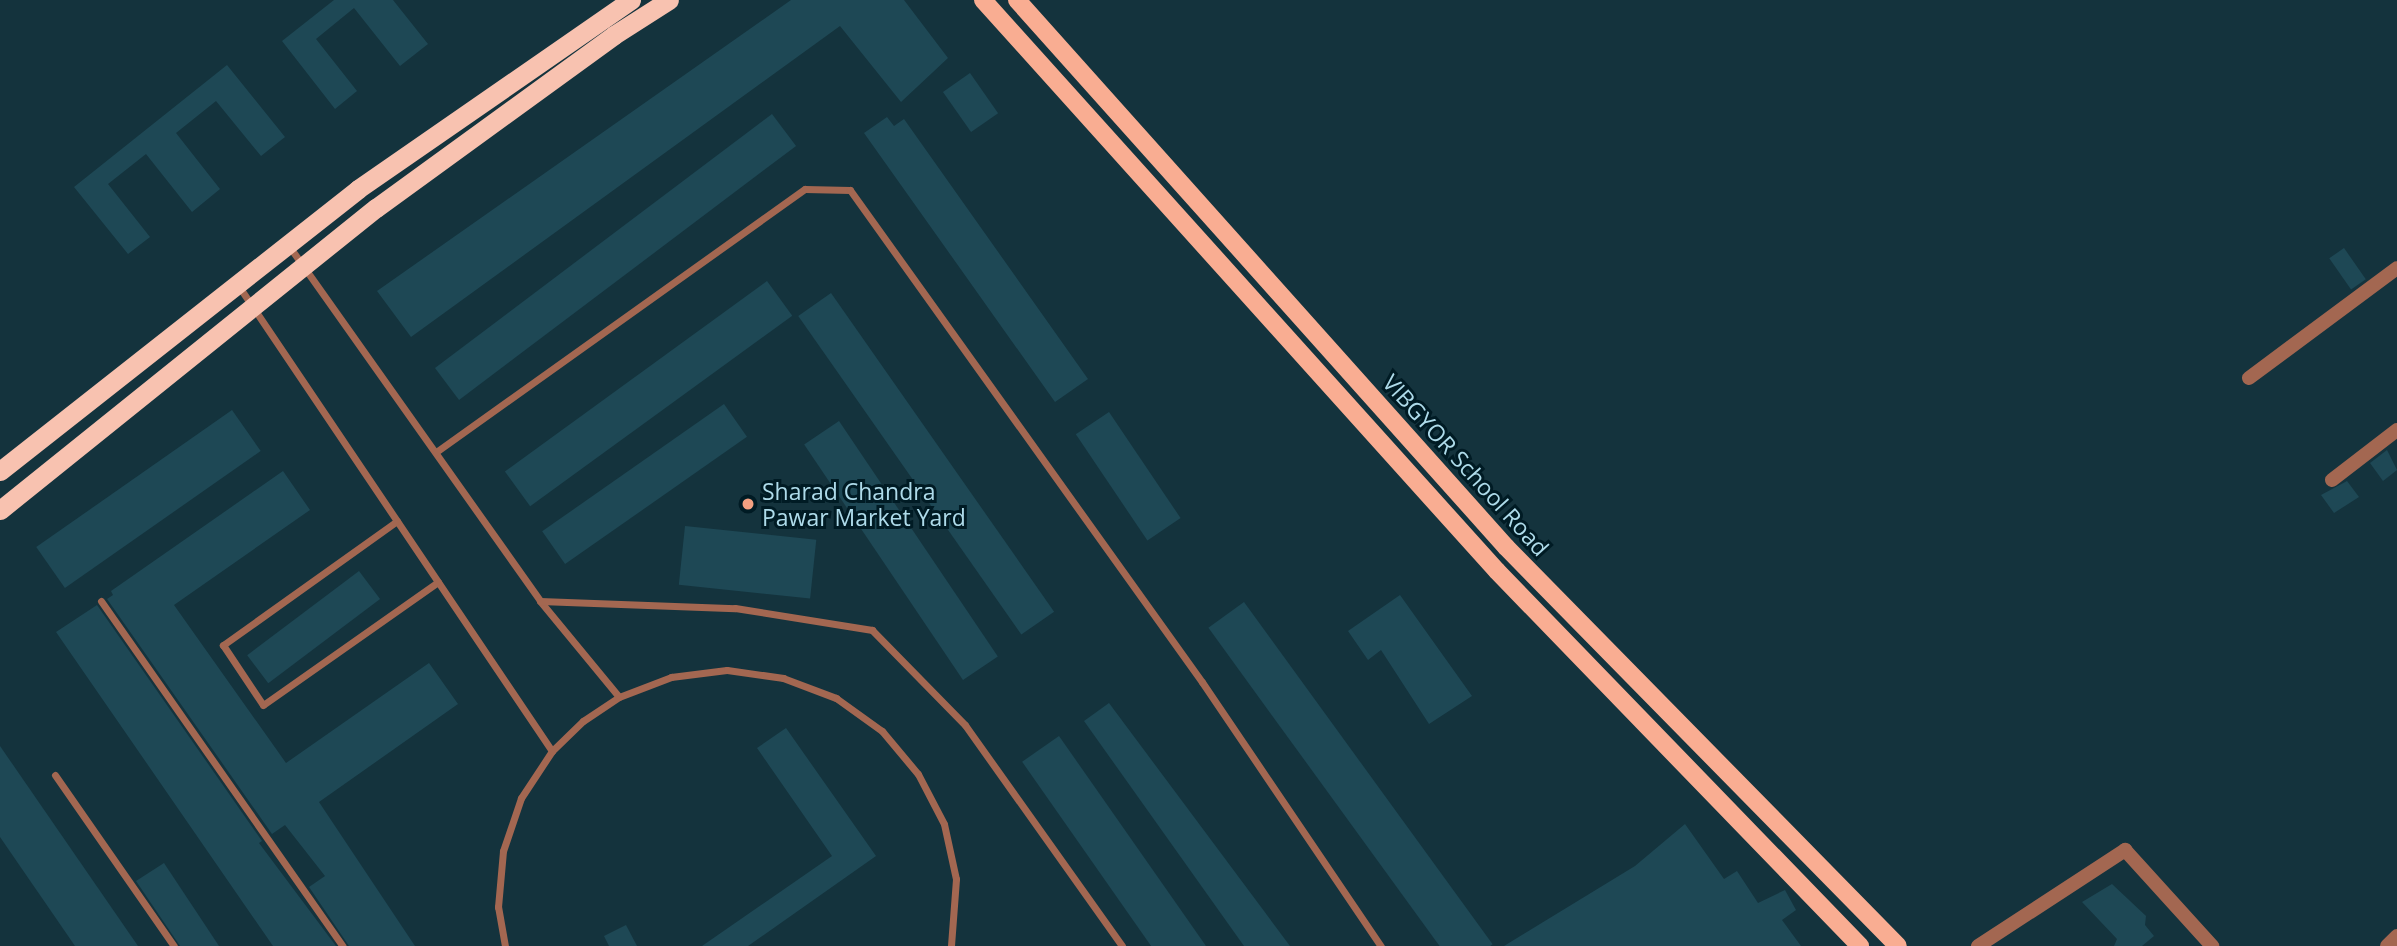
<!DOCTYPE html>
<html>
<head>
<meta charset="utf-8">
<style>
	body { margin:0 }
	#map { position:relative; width:2397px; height:946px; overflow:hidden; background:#14333d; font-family:"Open Sans",sans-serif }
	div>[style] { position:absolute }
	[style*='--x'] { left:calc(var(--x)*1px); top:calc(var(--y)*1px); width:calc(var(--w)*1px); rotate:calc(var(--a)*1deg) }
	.building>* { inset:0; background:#1e4855; transform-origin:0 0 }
	.service>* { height:7px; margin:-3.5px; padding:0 3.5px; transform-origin:3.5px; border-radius:3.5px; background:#a36751 }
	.minor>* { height:14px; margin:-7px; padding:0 7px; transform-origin:7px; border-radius:7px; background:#a36751 }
	.primary>* { height:18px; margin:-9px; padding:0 9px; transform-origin:9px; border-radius:9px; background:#f9ad92 }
	.trunk>* { height:19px; margin:-9.5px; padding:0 9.5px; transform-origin:9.5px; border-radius:9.5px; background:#f8c2b0 }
	.dots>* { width:19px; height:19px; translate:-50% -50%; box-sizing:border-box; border:4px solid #001b24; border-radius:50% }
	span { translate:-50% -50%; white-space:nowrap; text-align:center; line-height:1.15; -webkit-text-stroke:6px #001b24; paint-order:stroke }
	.street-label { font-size:23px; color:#aedbea }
	.poi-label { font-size:23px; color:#aedbea }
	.left { translate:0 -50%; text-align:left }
</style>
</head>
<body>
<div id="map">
	<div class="building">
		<i style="clip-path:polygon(334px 0,393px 0,428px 44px,400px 66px,354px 8px,316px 39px,357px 91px,335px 109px,282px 41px)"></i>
		<i style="clip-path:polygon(791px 0,904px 0,948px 58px,901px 102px,840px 26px,411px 337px,377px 291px)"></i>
		<i style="clip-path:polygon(227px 65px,285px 137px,261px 156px,216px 101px,176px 133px,220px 189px,192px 212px,146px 154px,108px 184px,150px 237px,128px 254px,74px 187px)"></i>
		<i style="left:970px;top:73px;width:49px;height:33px;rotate:55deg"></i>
		<i style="left:772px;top:114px;width:40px;height:422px;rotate:53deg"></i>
		<i style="clip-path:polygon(887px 117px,894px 126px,904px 119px,1088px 379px,1055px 402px,864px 133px)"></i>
		<i style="left:2344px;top:248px;width:38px;height:18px;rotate:55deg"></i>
		<i style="left:767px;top:281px;width:43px;height:324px;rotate:54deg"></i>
		<i style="left:831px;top:293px;width:389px;height:40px;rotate:55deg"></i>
		<i style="left:724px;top:404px;width:40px;height:222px;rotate:55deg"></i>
		<i style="left:232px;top:410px;width:50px;height:239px;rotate:55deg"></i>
		<i style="left:1109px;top:412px;width:128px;height:40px;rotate:56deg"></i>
		<i style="left:839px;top:421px;width:284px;height:42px;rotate:56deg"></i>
		<i style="clip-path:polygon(2387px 450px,2397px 470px,2383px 481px,2370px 463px)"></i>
		<i style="clip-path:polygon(283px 471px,310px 510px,174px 605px,286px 763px,429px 663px,458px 704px,319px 802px,415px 946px,349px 946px,309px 887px,325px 876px,285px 825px,272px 834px,107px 599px,113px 595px,111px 591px)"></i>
		<i style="clip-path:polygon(2347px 481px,2359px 497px,2334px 513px,2321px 495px)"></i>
		<i style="left:685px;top:526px;width:132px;height:59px;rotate:6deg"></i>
		<i style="left:359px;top:571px;width:35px;height:140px;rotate:53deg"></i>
		<i style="clip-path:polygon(1400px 595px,1472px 696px,1429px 724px,1381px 650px,1368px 660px,1348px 631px)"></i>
		<i style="left:1244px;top:602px;width:423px;height:44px;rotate:54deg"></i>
		<i style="clip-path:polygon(97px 605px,262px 841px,259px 843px,336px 946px,273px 946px,56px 632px)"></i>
		<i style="clip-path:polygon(1109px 703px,1290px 946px,1244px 946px,1084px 721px)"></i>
		<i style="clip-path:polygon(786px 728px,876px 856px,748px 946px,702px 946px,832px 856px,757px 748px)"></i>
		<i style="left:1059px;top:736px;width:256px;height:45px;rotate:55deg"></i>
		<i style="clip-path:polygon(0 746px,138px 946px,75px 946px,0 837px)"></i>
		<i style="clip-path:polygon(1685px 824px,1724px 879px,1737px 871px,1758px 903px,1785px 890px,1796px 910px,1782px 920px,1801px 946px,1504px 946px,1635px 866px)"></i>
		<i style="clip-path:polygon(164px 863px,219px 946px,180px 946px,136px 881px)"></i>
		<i style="clip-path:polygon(2112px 884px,2146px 916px,2145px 925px,2154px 936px,2142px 946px,2114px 946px,2117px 939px,2082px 902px)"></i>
		<i style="clip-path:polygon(626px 925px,637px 946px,609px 946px,604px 936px)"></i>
	</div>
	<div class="service">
		<i style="--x:289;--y:246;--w:435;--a:54.7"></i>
		<i style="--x:540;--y:601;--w:124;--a:50.5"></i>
		<i style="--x:238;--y:285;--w:562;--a:56.03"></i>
		<i style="--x:436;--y:452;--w:453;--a:-35.5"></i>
		<i style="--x:805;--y:189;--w:45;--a:1.3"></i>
		<i style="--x:850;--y:190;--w:605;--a:54.42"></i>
		<i style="--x:1202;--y:682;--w:319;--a:55.9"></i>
		<i style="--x:397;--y:521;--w:214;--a:144.5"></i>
		<i style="--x:223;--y:645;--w:72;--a:56.3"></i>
		<i style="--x:263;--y:705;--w:214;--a:-35.1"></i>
		<i style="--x:101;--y:601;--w:421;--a:55"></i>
		<i style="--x:540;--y:601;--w:195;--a:2.1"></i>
		<i style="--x:735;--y:608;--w:139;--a:9.1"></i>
		<i style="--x:872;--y:630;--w:133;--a:45.6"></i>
		<i style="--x:965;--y:725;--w:271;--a:54.6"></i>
		<i style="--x:55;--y:775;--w:208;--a:55.2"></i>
		<i style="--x:505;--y:946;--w:40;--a:-100"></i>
		<i style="--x:498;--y:907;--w:56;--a:-84.9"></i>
		<i style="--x:503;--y:851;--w:56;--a:-71.2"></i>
		<i style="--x:521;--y:798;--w:56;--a:-56.6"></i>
		<i style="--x:552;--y:751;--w:43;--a:-44.1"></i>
		<i style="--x:583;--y:721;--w:43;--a:-33.7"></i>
		<i style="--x:619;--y:697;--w:56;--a:-21"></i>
		<i style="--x:671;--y:677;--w:56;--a:-7.1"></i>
		<i style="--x:727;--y:670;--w:57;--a:8.1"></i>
		<i style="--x:783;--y:678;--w:57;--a:20.7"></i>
		<i style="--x:836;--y:698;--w:57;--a:35.7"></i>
		<i style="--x:882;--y:731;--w:56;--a:50.1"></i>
		<i style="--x:918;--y:774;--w:56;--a:62.5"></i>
		<i style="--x:944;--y:824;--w:56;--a:77.7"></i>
		<i style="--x:956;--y:879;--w:67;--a:94.3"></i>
	</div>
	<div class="minor">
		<i style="--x:2249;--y:378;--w:184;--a:-36.6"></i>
		<i style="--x:2332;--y:480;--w:82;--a:-37.6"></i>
		<i style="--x:1978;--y:946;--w:176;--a:-33.1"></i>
		<i style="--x:2125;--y:850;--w:130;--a:47.8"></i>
		<i style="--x:2387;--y:946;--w:14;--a:-45"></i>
	</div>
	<div class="primary">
		<i style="--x:983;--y:0;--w:768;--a:48.01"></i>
		<i style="--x:1497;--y:571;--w:522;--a:45.93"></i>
		<i style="--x:1017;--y:0;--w:734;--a:48.2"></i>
		<i style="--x:1506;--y:547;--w:559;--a:45.51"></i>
	</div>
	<div class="trunk">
		<i style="--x:0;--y:471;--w:456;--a:-38.2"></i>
		<i style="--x:358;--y:189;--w:332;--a:-34.7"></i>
		<i style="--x:0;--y:510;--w:482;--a:-38.8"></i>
		<i style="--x:376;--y:208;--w:294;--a:-36"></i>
		<i style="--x:614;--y:35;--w:65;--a:-32.5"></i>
	</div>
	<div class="dots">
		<i style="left:748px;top:504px;background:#f3a081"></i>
	</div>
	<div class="street-label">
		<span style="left:1466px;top:465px;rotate:48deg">VIBGYOR School Road</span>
	</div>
	<div class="poi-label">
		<span class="left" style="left:762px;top:504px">Sharad Chandra<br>Pawar Market Yard</span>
	</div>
</div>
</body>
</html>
